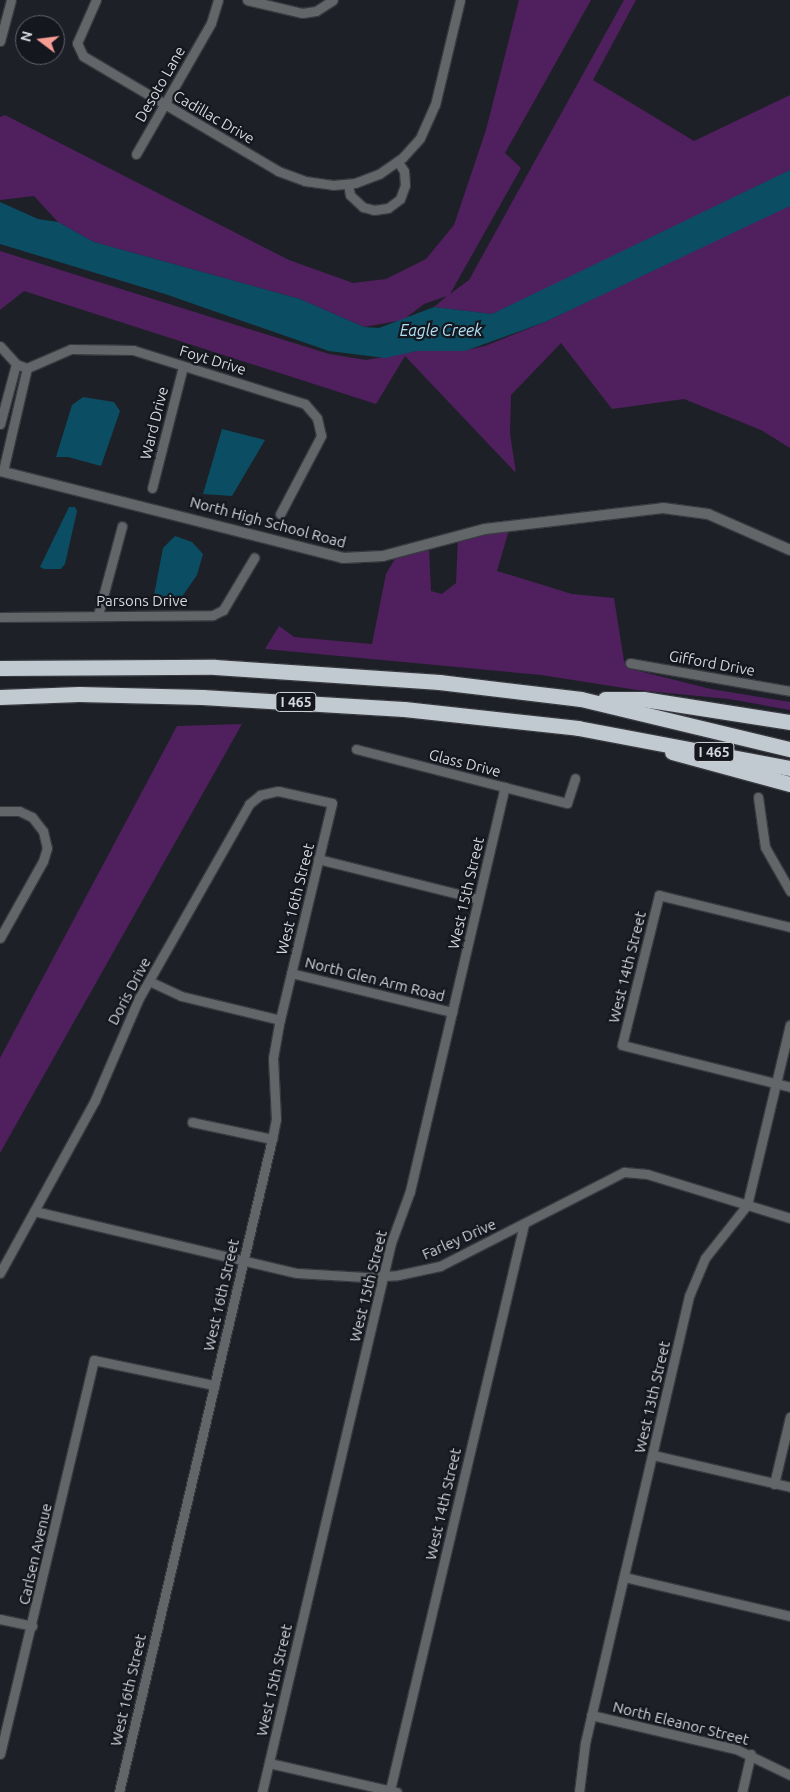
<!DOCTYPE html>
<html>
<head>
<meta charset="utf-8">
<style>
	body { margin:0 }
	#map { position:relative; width:790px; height:1792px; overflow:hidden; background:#1e2027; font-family:Ubuntu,sans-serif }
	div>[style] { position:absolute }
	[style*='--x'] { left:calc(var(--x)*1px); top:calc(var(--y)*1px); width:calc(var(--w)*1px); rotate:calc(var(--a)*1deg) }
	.green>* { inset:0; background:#501f5e }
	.water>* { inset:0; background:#0b4d63 }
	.roads { filter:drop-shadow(1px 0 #383a40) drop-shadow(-1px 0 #383a40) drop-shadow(0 1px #383a40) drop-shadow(0 -1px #383a40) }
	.minor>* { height:9px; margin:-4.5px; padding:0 4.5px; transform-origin:4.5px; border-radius:4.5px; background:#636669 }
	.tertiary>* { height:10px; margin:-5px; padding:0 5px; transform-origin:5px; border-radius:5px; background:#636669 }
	.motorway>* { height:15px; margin:-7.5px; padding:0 7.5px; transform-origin:7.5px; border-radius:7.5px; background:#c1c9d1 }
	span { translate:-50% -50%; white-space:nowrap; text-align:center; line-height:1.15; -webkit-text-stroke:4.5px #15171e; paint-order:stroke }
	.shield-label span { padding:1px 4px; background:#15171e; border:1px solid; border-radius:4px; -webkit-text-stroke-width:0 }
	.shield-label { font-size:14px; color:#d5d7db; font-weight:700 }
	.street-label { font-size:15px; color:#d5d7db }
	.water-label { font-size:16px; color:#afe0f6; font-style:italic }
	.north { position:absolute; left:15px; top:15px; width:50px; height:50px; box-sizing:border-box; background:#15171e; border:1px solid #62646a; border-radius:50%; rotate:285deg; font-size:14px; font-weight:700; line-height:20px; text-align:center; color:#d5d7db }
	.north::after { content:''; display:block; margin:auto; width:18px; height:22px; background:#f59c93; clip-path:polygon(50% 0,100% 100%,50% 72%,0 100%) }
</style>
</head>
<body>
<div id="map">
	<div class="green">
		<i style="clip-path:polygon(519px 0,591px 0,505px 153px,521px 168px,450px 294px,469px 280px,624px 0,636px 0,593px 80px,694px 141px,790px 95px,790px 170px,571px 280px,492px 314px,434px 307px,447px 296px,424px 304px,403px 320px,364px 327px,300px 299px,94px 242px,58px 222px,34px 196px,0 200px,0 117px,5px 115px,289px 260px,353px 283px,386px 279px,426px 259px,454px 225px,486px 130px)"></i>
		<i style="clip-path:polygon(790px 204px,790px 448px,761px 430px,684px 399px,612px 409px,561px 343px,511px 395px,510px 434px,516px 473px,405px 356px,376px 404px,24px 291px,0 310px,0 251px,329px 354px,366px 360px,417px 351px,462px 351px,485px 346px,545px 322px)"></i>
		<i style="clip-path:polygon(509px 530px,497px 571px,572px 594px,614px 598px,624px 661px,631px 669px,711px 689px,790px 702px,790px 710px,729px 699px,637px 690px,541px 675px,265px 649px,279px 626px,294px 637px,372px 644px,386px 574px,396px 557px,429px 548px,431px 591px,442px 594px,456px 583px,458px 539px)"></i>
		<i style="clip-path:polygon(242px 724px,0 1153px,0 1058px,177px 726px)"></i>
	</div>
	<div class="water">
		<i style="clip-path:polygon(790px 170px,790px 206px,545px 322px,465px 351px,417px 351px,385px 358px,329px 351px,165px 294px,0 244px,0 202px,38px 219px,58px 222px,94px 242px,300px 299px,364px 327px,379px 328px,434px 307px,492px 314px)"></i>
		<i style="clip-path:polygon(83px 397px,114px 402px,120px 411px,101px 466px,68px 457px,56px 457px,72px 405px)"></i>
		<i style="clip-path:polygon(222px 429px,265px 440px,232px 496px,203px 494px)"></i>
		<i style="clip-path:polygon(69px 507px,75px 507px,77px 511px,65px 564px,61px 569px,44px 569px,40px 567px)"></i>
		<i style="clip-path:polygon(175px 536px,192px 542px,203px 554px,197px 575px,179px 601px,162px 600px,154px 595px,163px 548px)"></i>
	</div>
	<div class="roads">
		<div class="minor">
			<i style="--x:96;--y:0;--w:47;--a:113.8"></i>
			<i style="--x:77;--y:43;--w:14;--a:65"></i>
			<i style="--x:83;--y:56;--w:226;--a:30.5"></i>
			<i style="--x:278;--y:171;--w:29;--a:20"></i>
			<i style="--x:305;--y:181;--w:28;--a:8"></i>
			<i style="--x:333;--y:185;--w:22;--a:-5"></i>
			<i style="--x:355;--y:183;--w:26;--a:-21"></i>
			<i style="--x:379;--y:174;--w:29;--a:-35"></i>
			<i style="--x:403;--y:157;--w:25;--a:-48"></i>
			<i style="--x:420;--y:138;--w:36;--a:-66"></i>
			<i style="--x:435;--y:105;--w:108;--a:-76.6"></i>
			<i style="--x:247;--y:0;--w:57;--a:13.3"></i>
			<i style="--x:302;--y:13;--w:14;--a:-8"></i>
			<i style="--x:316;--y:11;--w:20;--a:-33"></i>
			<i style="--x:0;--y:41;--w:42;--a:-75"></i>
			<i style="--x:136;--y:154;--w:151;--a:-60.2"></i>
			<i style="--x:211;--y:23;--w:24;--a:-73"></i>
			<i style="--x:348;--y:184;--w:11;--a:80"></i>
			<i style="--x:350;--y:195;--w:18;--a:43"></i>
			<i style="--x:363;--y:207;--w:11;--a:15"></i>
			<i style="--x:374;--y:210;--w:14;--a:-8"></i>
			<i style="--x:388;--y:208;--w:15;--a:-37"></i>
			<i style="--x:400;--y:199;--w:15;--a:-70"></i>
			<i style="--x:405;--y:185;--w:14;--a:-94"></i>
			<i style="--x:404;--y:171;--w:11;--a:-124"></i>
			<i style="--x:0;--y:346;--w:24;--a:48"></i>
			<i style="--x:16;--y:364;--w:12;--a:20"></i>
			<i style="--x:27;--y:368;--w:48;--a:-23.4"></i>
			<i style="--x:71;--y:349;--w:62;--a:0.9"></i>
			<i style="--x:133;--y:350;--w:180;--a:17.4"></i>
			<i style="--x:305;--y:404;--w:18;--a:49"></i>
			<i style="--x:317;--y:418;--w:18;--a:77"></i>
			<i style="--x:321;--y:436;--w:88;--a:117.7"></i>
			<i style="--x:0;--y:424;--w:62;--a:-75.1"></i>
			<i style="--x:3;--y:471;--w:106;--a:-76.9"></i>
			<i style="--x:152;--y:488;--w:126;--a:-75.7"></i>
			<i style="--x:98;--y:615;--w:92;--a:-74.9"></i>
			<i style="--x:0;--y:617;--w:213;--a:-0.5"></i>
			<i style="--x:213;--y:615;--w:11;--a:-27"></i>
			<i style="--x:223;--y:610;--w:61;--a:-59.2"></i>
			<i style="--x:630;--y:663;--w:162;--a:9.9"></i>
			<i style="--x:356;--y:749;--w:218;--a:14.4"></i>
			<i style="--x:567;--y:803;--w:26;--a:-72"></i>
			<i style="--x:758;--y:797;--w:50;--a:82"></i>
			<i style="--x:765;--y:847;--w:51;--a:60.4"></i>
			<i style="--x:0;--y:811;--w:19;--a:0"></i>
			<i style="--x:19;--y:811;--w:14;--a:25"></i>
			<i style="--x:32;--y:817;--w:18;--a:52"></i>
			<i style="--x:43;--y:831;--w:17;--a:77"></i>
			<i style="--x:47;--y:848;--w:14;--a:107"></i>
			<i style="--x:43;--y:861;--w:88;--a:119.2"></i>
			<i style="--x:318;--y:859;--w:165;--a:14"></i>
			<i style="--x:790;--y:927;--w:135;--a:-166.3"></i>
			<i style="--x:659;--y:895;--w:154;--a:103.9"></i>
			<i style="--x:622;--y:1045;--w:173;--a:14"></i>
			<i style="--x:291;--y:973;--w:166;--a:13.6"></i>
			<i style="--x:149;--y:981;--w:35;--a:25"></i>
			<i style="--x:181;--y:996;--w:102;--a:13.6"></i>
			<i style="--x:192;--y:1122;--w:82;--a:12"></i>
			<i style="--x:34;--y:1211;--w:270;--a:13.3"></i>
			<i style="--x:297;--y:1273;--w:68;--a:3.4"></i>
			<i style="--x:365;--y:1277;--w:33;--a:-3"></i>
			<i style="--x:398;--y:1275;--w:43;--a:-12.1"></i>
			<i style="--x:440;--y:1266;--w:207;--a:-27.1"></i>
			<i style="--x:624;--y:1172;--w:23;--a:5"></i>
			<i style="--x:647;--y:1174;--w:150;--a:17.1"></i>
			<i style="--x:0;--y:1273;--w:197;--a:-61.2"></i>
			<i style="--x:95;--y:1100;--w:111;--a:-66.7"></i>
			<i style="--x:139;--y:998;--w:223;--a:-60.4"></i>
			<i style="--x:249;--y:804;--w:14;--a:-39"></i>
			<i style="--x:260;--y:795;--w:18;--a:-13"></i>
			<i style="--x:278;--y:791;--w:55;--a:12.5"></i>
			<i style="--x:332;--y:803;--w:227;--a:103.5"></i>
			<i style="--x:279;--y:1024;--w:35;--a:100"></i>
			<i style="--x:273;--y:1058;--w:61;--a:87.2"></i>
			<i style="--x:276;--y:1119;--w:20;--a:101"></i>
			<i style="--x:272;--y:1139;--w:671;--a:103.19"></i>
			<i style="--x:653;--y:1455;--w:141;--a:13.1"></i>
			<i style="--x:774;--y:1484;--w:69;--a:-76.6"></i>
			<i style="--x:624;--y:1577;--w:171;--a:13.2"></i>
			<i style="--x:0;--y:1619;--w:33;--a:12"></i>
			<i style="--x:591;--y:1715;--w:149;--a:13.2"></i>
			<i style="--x:736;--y:1749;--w:60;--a:25.7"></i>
			<i style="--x:0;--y:1754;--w:405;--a:-76.6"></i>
			<i style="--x:94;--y:1360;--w:123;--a:11.8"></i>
			<i style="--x:269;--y:1763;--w:131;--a:12.8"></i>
			<i style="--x:390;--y:1790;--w:582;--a:-76.68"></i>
			<i style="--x:262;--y:1792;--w:564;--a:-76.78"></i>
			<i style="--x:391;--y:1243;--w:55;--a:-69.9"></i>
			<i style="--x:410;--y:1191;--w:415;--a:-76.8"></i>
			<i style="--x:579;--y:1792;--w:49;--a:-83"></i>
			<i style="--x:585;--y:1743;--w:459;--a:-76.9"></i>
			<i style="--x:689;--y:1296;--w:41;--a:-67.2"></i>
			<i style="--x:705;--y:1258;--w:68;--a:-51.6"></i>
			<i style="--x:747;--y:1205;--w:185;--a:-76.6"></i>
			<i style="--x:742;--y:1792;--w:39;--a:-77"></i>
		</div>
		<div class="tertiary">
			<i style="--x:0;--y:471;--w:354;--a:14.2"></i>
			<i style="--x:343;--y:558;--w:40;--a:-2.9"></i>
			<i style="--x:383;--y:556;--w:106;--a:-14.8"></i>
			<i style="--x:485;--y:529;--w:179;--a:-6.7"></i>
			<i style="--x:663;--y:508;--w:45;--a:7.6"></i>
			<i style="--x:708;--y:514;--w:90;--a:23.7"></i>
		</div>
		<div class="motorway">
			<i style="--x:0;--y:668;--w:215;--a:-0.3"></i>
			<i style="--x:215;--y:667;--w:225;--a:3.8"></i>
			<i style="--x:439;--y:682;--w:143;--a:6.8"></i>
			<i style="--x:581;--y:699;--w:215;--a:13.5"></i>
			<i style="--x:0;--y:697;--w:79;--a:-2.2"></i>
			<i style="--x:79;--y:694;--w:123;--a:1.4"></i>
			<i style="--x:202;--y:697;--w:202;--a:3.4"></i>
			<i style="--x:404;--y:709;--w:175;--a:6.2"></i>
			<i style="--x:578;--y:728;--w:216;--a:10.7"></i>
			<i style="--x:605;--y:699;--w:38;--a:0"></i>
			<i style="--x:643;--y:699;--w:149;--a:8.9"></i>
			<i style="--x:672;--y:752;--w:122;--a:15.2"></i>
		</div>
	</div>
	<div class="shield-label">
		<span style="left:296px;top:702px">I 465</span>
		<span style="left:714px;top:752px">I 465</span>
	</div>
	<div class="street-label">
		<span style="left:160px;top:84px;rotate:-60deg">Desoto Lane</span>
		<span style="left:214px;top:117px;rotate:30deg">Cadillac Drive</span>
		<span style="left:213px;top:360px;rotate:17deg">Foyt Drive</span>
		<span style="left:154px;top:423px;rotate:-76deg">Ward Drive</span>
		<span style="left:268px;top:522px;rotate:15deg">North High School Road</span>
		<span style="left:142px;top:601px">Parsons Drive</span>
		<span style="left:712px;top:663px;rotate:10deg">Gifford Drive</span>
		<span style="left:465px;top:763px;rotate:14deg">Glass Drive</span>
		<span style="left:466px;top:893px;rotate:-77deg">West 15th Street</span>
		<span style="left:295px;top:899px;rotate:-76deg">West 16th Street</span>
		<span style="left:627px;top:967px;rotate:-76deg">West 14th Street</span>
		<span style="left:375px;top:979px;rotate:14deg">North Glen Arm Road</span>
		<span style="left:129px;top:991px;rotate:-62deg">Doris Drive</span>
		<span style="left:459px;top:1239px;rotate:-24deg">Farley Drive</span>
		<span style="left:368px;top:1286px;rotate:-76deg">West 15th Street</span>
		<span style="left:221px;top:1295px;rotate:-77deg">West 16th Street</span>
		<span style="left:652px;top:1397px;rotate:-77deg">West 13th Street</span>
		<span style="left:443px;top:1504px;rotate:-77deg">West 14th Street</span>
		<span style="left:35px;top:1554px;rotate:-77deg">Carlsen Avenue</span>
		<span style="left:274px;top:1680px;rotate:-77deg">West 15th Street</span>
		<span style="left:128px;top:1690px;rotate:-77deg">West 16th Street</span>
		<span style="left:681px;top:1723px;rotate:14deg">North Eleanor Street</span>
	</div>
	<div class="water-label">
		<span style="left:441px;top:330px">Eagle Creek</span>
	</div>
	<div class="north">N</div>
</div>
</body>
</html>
